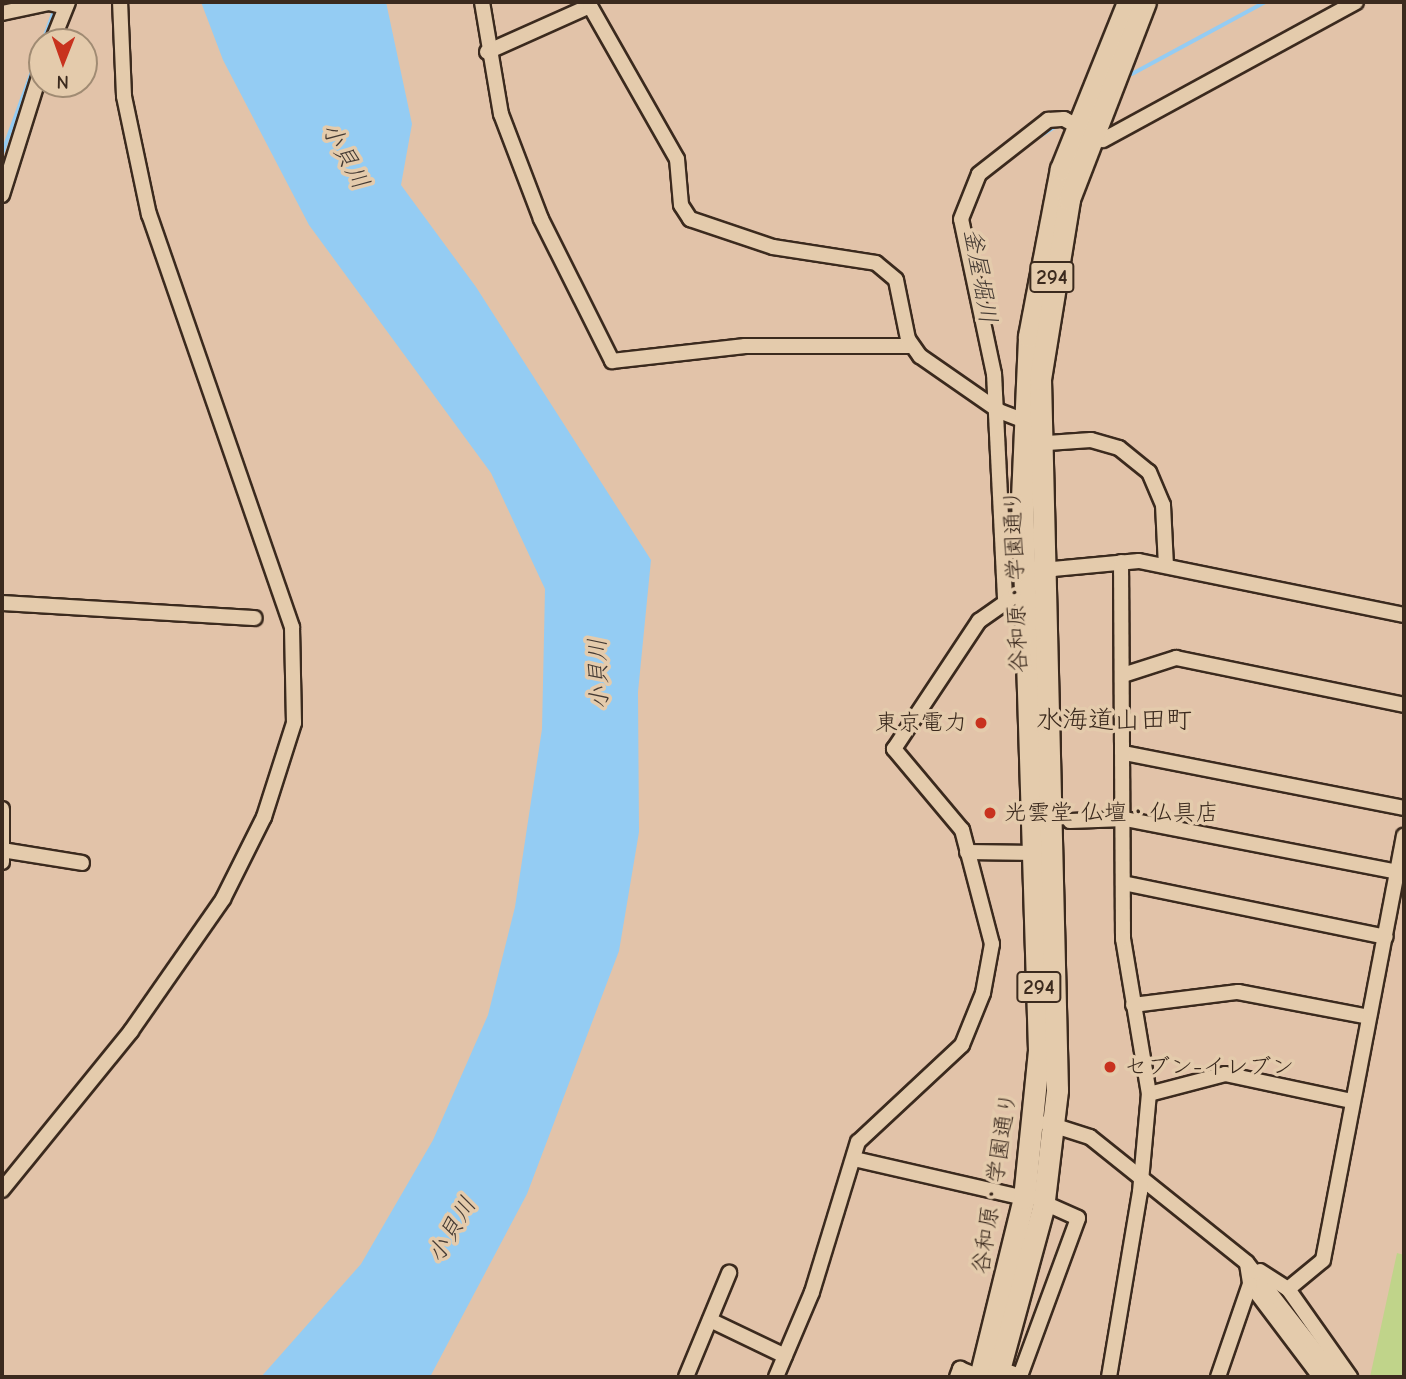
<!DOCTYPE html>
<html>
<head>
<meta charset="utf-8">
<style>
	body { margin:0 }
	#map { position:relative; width:1406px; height:1379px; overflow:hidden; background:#e2c3a9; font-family:"Comic Neue","Klee One",sans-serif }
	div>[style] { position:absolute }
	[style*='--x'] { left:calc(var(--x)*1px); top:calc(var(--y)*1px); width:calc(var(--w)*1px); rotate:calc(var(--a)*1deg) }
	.green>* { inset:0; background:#c0d48a }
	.water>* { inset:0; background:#94ccf3 }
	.stream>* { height:3.5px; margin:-1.75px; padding:0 1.75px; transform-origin:1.75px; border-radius:1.75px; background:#94ccf3 }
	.roads { filter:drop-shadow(2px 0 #3b2a1e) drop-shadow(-2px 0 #3b2a1e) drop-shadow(0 2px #3b2a1e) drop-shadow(0 -2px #3b2a1e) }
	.minor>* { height:14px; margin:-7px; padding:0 7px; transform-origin:7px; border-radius:7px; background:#e4cbac }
	.highway>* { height:21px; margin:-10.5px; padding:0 10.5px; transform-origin:10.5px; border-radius:10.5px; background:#e4cbac }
	.dots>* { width:19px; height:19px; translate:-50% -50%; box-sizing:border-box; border:4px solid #e4cbac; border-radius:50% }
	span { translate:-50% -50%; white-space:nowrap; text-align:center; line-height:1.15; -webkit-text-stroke:7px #e4cbac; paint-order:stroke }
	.shield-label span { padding:2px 5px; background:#e4cbac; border:2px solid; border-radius:5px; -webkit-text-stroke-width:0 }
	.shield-label { font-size:21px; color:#3b2a1e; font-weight:700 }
	.street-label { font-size:23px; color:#3b2a1e }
	.poi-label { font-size:23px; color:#3b2a1e }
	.right { translate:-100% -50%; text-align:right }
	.left { translate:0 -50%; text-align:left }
	.water-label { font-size:24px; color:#443a33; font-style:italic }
	.quarter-label { font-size:26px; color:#3b2a1e }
	.frame { position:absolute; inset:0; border:4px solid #3b2a1e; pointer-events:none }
	.north { position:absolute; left:28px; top:28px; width:70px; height:70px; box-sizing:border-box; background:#e4cbac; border:2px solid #a08b73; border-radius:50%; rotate:181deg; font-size:19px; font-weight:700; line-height:28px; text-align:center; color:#3b2a1e }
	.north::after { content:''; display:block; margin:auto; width:24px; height:32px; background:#c8321e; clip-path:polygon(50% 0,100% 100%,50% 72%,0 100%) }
</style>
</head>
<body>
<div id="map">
	<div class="green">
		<i style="clip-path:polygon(1397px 1253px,1404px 1255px,1404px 1377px,1370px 1377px)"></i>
	</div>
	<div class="water">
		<i style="clip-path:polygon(201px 2px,386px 2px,412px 124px,401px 185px,476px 287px,651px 560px,638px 692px,639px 832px,619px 951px,527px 1194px,430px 1377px,261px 1377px,361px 1264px,433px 1140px,488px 1015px,515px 907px,542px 729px,545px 589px,491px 473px,309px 225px,223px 60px)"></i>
	</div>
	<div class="stream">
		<i style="--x:1132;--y:74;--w:151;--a:-28.4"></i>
		<i style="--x:1029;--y:143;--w:32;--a:-32"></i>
		<i style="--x:2;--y:154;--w:155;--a:-70"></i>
	</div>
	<div class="roads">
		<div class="minor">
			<i style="--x:482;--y:2;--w:114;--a:80.4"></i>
			<i style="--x:501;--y:114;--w:112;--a:69.1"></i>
			<i style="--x:541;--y:219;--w:159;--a:63.4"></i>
			<i style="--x:612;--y:361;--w:134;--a:-6.4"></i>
			<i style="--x:745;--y:346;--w:166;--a:0"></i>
			<i style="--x:2;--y:13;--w:48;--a:-12"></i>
			<i style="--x:49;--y:3;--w:17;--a:13"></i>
			<i style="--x:52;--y:42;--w:43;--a:-68.2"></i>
			<i style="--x:487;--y:52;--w:113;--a:-24.1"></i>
			<i style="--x:590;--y:6;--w:176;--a:60.4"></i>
			<i style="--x:677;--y:159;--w:46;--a:85"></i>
			<i style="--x:681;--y:205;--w:17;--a:57"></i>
			<i style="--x:690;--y:219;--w:88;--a:18.6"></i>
			<i style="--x:773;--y:247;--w:104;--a:8.8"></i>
			<i style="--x:876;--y:263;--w:26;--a:40"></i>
			<i style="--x:896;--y:280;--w:60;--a:78.5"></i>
			<i style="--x:908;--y:339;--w:21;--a:55"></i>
			<i style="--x:920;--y:356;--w:96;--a:34.8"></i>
			<i style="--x:999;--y:411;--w:34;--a:21"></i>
			<i style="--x:2;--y:195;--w:134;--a:-72.6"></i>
			<i style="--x:1033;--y:444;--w:58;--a:-3.9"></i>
			<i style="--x:1091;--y:440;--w:29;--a:16"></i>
			<i style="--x:1119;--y:448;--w:38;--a:39"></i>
			<i style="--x:1149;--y:472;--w:36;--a:67"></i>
			<i style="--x:1163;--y:505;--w:61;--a:87.2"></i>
			<i style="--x:1005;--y:598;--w:224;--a:-92.8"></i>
			<i style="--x:994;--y:374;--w:158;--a:-102"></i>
			<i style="--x:961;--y:219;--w:48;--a:-68.2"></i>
			<i style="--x:979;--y:174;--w:88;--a:-38"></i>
			<i style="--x:1048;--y:120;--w:16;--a:-4"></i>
			<i style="--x:1064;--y:119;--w:44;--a:28.3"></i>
			<i style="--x:1103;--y:140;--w:288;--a:-28.6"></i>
			<i style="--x:2;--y:603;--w:253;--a:3.4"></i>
			<i style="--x:1123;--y:675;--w:56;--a:-17.8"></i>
			<i style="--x:1176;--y:658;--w:233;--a:11.6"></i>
			<i style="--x:1124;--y:753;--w:285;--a:11.1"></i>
			<i style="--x:2;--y:809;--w:53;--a:90"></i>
			<i style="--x:1070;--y:821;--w:55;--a:-2.1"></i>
			<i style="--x:1125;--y:819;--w:284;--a:11"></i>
			<i style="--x:2;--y:850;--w:81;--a:9.2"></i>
			<i style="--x:967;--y:852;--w:69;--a:0.8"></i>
			<i style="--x:1123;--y:883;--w:268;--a:11.6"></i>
			<i style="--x:1133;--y:1005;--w:106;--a:-7.1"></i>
			<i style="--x:1238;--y:992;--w:133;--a:10.8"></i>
			<i style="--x:1149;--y:1094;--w:79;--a:-14.7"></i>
			<i style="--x:1225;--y:1074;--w:130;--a:12"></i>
			<i style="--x:1046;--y:1123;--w:46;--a:17.7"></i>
			<i style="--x:1090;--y:1137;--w:201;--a:38.7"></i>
			<i style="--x:1247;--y:1263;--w:145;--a:52"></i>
			<i style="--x:854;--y:1159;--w:174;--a:12.9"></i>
			<i style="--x:2;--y:1190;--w:205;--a:-50.9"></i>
			<i style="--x:131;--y:1031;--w:161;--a:-55.1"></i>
			<i style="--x:223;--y:899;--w:92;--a:-63.4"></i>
			<i style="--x:264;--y:817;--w:99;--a:-72.3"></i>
			<i style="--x:294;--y:723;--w:96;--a:-91.2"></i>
			<i style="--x:292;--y:627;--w:436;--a:-109.1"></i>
			<i style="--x:149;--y:215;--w:122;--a:-101.9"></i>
			<i style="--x:124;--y:96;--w:94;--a:-92.4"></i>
			<i style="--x:1247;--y:1264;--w:20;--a:81"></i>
			<i style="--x:1250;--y:1284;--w:116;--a:53"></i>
			<i style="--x:1260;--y:1271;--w:33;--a:33"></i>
			<i style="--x:1288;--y:1289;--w:108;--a:54.8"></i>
			<i style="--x:1288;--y:1289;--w:45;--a:-39.6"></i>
			<i style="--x:1323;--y:1260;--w:432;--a:-79.2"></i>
			<i style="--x:710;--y:1320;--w:83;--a:25.6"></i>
			<i style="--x:1000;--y:1369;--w:21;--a:19"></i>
			<i style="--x:1020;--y:1376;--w:168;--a:-69.8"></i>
			<i style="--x:1078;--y:1218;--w:37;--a:-156"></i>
			<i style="--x:686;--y:1377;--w:113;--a:-67.5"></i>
			<i style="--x:776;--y:1377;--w:92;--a:-67"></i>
			<i style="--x:812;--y:1292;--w:157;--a:-73"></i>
			<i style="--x:858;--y:1142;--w:142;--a:-43"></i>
			<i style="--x:962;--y:1045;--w:56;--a:-68"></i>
			<i style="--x:983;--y:993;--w:50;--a:-79.6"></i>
			<i style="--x:992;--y:944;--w:118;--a:-104.7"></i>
			<i style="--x:962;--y:830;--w:106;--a:-130"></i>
			<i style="--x:894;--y:749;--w:154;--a:-56.4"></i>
			<i style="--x:979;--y:621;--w:90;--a:-35.1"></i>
			<i style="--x:1053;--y:569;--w:86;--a:-5.3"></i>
			<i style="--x:1139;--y:561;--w:270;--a:11.5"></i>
			<i style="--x:957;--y:1377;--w:9;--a:-69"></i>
			<i style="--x:960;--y:1369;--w:22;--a:22"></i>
			<i style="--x:1109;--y:1377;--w:188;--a:-80.5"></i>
			<i style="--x:1140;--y:1192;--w:98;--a:-84.8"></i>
			<i style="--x:1149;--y:1094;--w:157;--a:-99.5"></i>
			<i style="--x:1123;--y:939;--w:377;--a:-90.3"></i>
			<i style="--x:1218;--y:1377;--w:98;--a:-71"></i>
		</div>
		<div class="highway">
			<i style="--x:980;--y:1377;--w:184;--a:-76.2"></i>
			<i style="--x:1024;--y:1198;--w:149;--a:-84.2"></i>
			<i style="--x:1039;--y:1050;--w:552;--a:-91.76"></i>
			<i style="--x:1022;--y:498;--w:162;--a:-87.5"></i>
			<i style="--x:1029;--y:336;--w:170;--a:-79.2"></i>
			<i style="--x:1061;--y:169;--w:180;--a:-68.1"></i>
			<i style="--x:997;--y:1377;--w:175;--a:-74.8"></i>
			<i style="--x:1043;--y:1208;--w:119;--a:-83.2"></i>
			<i style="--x:1057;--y:1090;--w:711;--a:-91.37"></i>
			<i style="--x:1040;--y:379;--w:182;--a:-80.8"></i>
			<i style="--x:1069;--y:199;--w:211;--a:-68.9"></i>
		</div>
	</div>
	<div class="dots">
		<i style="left:981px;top:723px;background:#c8321e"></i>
		<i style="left:990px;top:813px;background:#c8321e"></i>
		<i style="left:1110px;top:1067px;background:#c8321e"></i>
	</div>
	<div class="shield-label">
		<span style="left:1052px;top:277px">294</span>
		<span style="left:1039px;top:987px">294</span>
	</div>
	<div class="street-label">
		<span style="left:1016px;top:581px;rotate:-92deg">谷和原・学園通り</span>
		<span style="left:995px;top:1183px;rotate:-81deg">谷和原・学園通り</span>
	</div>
	<div class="poi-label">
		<span class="right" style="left:967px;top:723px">東京電力</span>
		<span class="left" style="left:1004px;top:813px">光雲堂 仏壇・仏具店</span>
		<span class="left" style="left:1124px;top:1067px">セブン-イレブン</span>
	</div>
	<div class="water-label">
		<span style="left:345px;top:156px;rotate:61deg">小貝川</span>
		<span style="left:980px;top:276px;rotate:80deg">釜屋堀川</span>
		<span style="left:599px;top:674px;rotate:-92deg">小貝川</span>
		<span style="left:452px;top:1230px;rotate:-59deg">小貝川</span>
	</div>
	<div class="quarter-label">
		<span style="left:1114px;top:721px">水海道山田町</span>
	</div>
	<div class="frame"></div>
	<div class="north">N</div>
</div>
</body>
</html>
